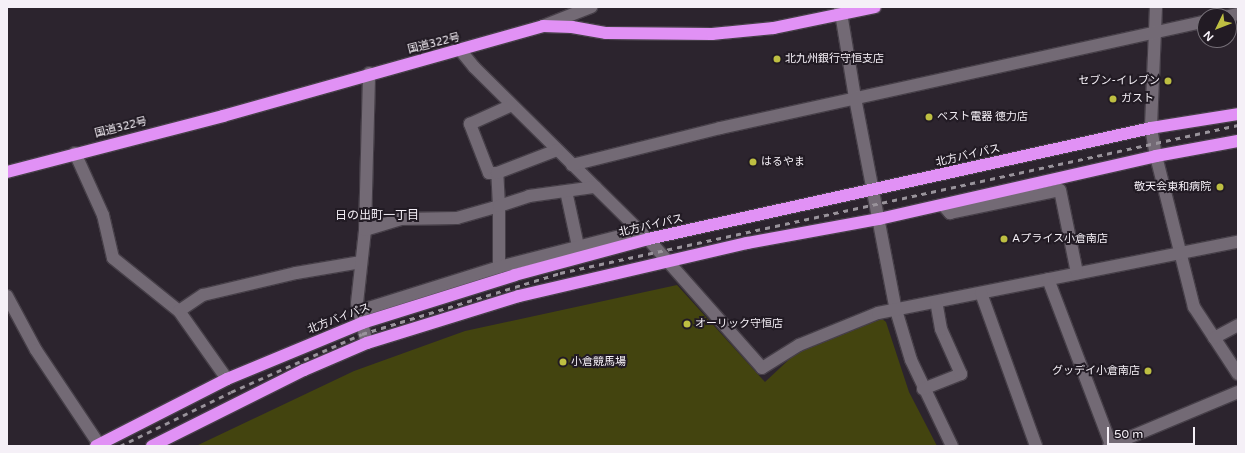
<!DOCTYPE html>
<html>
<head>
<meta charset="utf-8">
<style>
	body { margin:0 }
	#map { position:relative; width:1245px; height:453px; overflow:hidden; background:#2c242e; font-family:"Varela Round","Noto Sans JP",sans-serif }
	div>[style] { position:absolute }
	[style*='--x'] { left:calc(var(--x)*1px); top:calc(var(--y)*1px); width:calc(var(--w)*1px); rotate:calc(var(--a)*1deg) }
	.green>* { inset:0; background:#43440f }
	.roads { filter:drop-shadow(1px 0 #463f48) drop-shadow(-1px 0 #463f48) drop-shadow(0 1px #463f48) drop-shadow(0 -1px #463f48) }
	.minor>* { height:12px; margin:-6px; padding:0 6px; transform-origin:6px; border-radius:6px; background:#736a75 }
	.highway>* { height:12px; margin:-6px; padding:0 6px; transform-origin:6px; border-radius:6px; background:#e191f5 }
	.rail>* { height:3px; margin-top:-1.5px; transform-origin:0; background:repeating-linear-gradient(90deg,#99939b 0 5px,transparent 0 10px) }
	.dots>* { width:11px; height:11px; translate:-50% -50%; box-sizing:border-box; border:2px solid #221b24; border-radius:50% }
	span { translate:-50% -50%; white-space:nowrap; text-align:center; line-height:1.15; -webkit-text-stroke:4px #221b24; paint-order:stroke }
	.street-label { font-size:11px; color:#f5f0f7 }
	.poi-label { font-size:11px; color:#f5f0f7 }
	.left { translate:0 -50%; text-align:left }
	.right { translate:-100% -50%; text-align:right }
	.neighbourhood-label { font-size:12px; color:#f5f0f7 }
	.frame { position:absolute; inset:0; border:8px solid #f5f0f7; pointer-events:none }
	.north { position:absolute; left:1197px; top:8px; width:40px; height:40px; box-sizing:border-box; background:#221b24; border:1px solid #767078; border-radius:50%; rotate:227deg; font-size:11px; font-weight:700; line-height:16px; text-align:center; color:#f5f0f7 }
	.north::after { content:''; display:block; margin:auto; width:14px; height:18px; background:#bebf42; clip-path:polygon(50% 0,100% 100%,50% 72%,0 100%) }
	.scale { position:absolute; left:1107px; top:427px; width:88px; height:18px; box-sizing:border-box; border:2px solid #f5f0f7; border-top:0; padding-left:5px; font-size:12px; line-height:14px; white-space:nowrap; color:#f5f0f7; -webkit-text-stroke:3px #221b24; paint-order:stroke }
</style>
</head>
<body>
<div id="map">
	<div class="green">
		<i style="clip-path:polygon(677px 285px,765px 382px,797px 352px,881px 318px,886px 322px,909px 392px,937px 446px,196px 446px,354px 371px,465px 331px)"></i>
	</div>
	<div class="roads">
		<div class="minor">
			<i style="--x:840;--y:7;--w:92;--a:80.6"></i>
			<i style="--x:855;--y:98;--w:216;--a:79.1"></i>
			<i style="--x:896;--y:310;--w:52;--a:73.3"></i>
			<i style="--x:911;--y:360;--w:95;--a:64.5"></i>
			<i style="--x:1156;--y:7;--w:121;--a:92.4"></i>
			<i style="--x:1151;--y:128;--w:28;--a:80"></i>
			<i style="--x:1156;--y:156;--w:156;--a:75.9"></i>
			<i style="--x:1194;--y:307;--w:80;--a:56.7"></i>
			<i style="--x:1229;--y:16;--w:9;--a:-13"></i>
			<i style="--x:543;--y:26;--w:52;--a:-21.6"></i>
			<i style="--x:461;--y:51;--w:21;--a:51"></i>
			<i style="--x:474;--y:67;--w:245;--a:44.7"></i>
			<i style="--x:648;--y:239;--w:172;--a:48.5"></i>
			<i style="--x:762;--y:368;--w:44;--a:-31.9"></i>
			<i style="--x:799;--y:345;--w:85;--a:-22.1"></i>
			<i style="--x:878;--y:313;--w:367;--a:-11.2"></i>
			<i style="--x:75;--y:153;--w:68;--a:65.7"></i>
			<i style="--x:103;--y:215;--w:44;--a:76.9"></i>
			<i style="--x:113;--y:258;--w:85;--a:38.8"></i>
			<i style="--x:179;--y:311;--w:83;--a:54.8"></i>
			<i style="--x:572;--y:165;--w:153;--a:-14"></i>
			<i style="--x:720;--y:128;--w:497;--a:-12.4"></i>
			<i style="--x:497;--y:173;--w:8;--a:180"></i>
			<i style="--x:489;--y:173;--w:53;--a:-111.2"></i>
			<i style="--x:470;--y:124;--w:46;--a:-24.3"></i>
			<i style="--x:566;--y:191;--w:56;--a:77.7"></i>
			<i style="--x:943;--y:205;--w:11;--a:49"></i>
			<i style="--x:950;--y:213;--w:112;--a:-11.8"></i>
			<i style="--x:1060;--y:190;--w:85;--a:78.4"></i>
			<i style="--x:365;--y:230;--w:37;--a:-17"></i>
			<i style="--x:400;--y:219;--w:57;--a:-1"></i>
			<i style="--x:457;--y:218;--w:44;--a:-15.9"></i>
			<i style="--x:499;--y:206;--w:33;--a:-93"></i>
			<i style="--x:497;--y:173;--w:64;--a:-21"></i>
			<i style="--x:499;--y:267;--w:61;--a:-90"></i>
			<i style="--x:499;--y:206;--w:32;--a:-18"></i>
			<i style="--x:529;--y:196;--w:67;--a:-7.8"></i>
			<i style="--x:1048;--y:279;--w:178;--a:69.2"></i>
			<i style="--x:981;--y:293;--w:163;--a:70.2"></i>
			<i style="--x:7;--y:296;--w:61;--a:61.8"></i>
			<i style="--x:36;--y:350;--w:115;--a:56.3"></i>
			<i style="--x:179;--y:311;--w:29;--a:-34"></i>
			<i style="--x:203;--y:295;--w:96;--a:-13.3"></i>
			<i style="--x:296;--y:273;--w:66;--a:-9.6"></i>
			<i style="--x:359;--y:311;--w:147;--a:-17.4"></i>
			<i style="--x:499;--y:267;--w:146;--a:-14.3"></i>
			<i style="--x:1214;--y:338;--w:27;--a:-28"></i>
			<i style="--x:367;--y:343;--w:41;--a:-104"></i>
			<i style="--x:357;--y:303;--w:73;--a:-83.7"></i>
			<i style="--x:365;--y:230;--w:157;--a:-88.5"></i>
			<i style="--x:923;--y:389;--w:41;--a:-21.5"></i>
			<i style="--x:961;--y:374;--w:49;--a:-114"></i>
			<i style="--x:941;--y:329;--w:27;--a:-100"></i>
			<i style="--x:1109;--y:446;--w:140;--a:-22.7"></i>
		</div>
		<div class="highway">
			<i style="--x:7;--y:172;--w:223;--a:-14.5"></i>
			<i style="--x:223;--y:116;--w:332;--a:-15.7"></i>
			<i style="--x:543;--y:26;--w:29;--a:2"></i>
			<i style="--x:572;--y:27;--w:35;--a:10"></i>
			<i style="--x:606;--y:33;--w:106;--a:0.5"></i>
			<i style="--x:712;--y:34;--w:62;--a:-5.5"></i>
			<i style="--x:774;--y:28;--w:103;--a:-11.7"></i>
			<i style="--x:96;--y:446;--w:147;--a:-27.1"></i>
			<i style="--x:227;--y:379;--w:146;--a:-22.5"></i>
			<i style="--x:362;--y:323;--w:160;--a:-17.4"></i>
			<i style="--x:515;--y:275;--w:138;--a:-15.1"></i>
			<i style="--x:648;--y:239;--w:515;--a:-12.44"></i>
			<i style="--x:1151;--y:128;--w:88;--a:-9.1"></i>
			<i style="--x:152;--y:446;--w:170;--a:-26.6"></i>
			<i style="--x:304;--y:370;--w:69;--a:-23.2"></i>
			<i style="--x:367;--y:343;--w:159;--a:-17.2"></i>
			<i style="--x:519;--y:296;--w:234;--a:-13.1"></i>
			<i style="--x:747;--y:243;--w:134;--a:-10.3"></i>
			<i style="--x:879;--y:219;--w:284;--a:-12.8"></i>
			<i style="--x:1156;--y:156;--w:83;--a:-10.4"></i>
		</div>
	</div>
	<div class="rail">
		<i style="--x:120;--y:446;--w:123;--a:-25.9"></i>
		<i style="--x:231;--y:392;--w:143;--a:-23.9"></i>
		<i style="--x:362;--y:334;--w:207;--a:-17.1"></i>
		<i style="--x:560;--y:273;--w:694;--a:-12.31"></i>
	</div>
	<div class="dots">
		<i style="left:777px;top:59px;background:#bebf42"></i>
		<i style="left:1168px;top:81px;background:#bebf42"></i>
		<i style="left:1113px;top:99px;background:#bebf42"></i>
		<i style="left:929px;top:117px;background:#bebf42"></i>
		<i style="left:753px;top:162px;background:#bebf42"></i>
		<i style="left:1220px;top:187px;background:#bebf42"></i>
		<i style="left:1004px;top:239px;background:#bebf42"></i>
		<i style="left:687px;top:324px;background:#bebf42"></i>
		<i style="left:563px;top:362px;background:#bebf42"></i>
		<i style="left:1148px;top:371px;background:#bebf42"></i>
	</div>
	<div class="street-label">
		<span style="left:434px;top:44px;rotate:-14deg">国道322号</span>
		<span style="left:121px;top:128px;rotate:-14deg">国道322号</span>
		<span style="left:968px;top:156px;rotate:-13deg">北方バイパス</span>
		<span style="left:651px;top:226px;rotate:-13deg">北方バイパス</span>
		<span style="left:339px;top:319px;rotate:-21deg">北方バイパス</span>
	</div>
	<div class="poi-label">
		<span class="left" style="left:785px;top:59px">北九州銀行守恒支店</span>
		<span class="right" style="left:1160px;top:81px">セブン-イレブン</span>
		<span class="left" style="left:1121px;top:99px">ガスト</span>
		<span class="left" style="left:937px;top:117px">ベスト電器 徳力店</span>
		<span class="left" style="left:761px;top:162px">はるやま</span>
		<span class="right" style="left:1211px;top:187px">敬天会東和病院</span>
		<span class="left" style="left:1012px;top:239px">Aプライス小倉南店</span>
		<span class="left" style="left:695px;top:324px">オーリック守恒店</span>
		<span class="left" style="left:571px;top:362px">小倉競馬場</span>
		<span class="right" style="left:1140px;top:371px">グッデイ小倉南店</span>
	</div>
	<div class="neighbourhood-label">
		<span style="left:377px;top:216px">日の出町一丁目</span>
	</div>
	<div class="frame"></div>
	<div class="north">N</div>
	<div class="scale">50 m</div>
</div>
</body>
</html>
